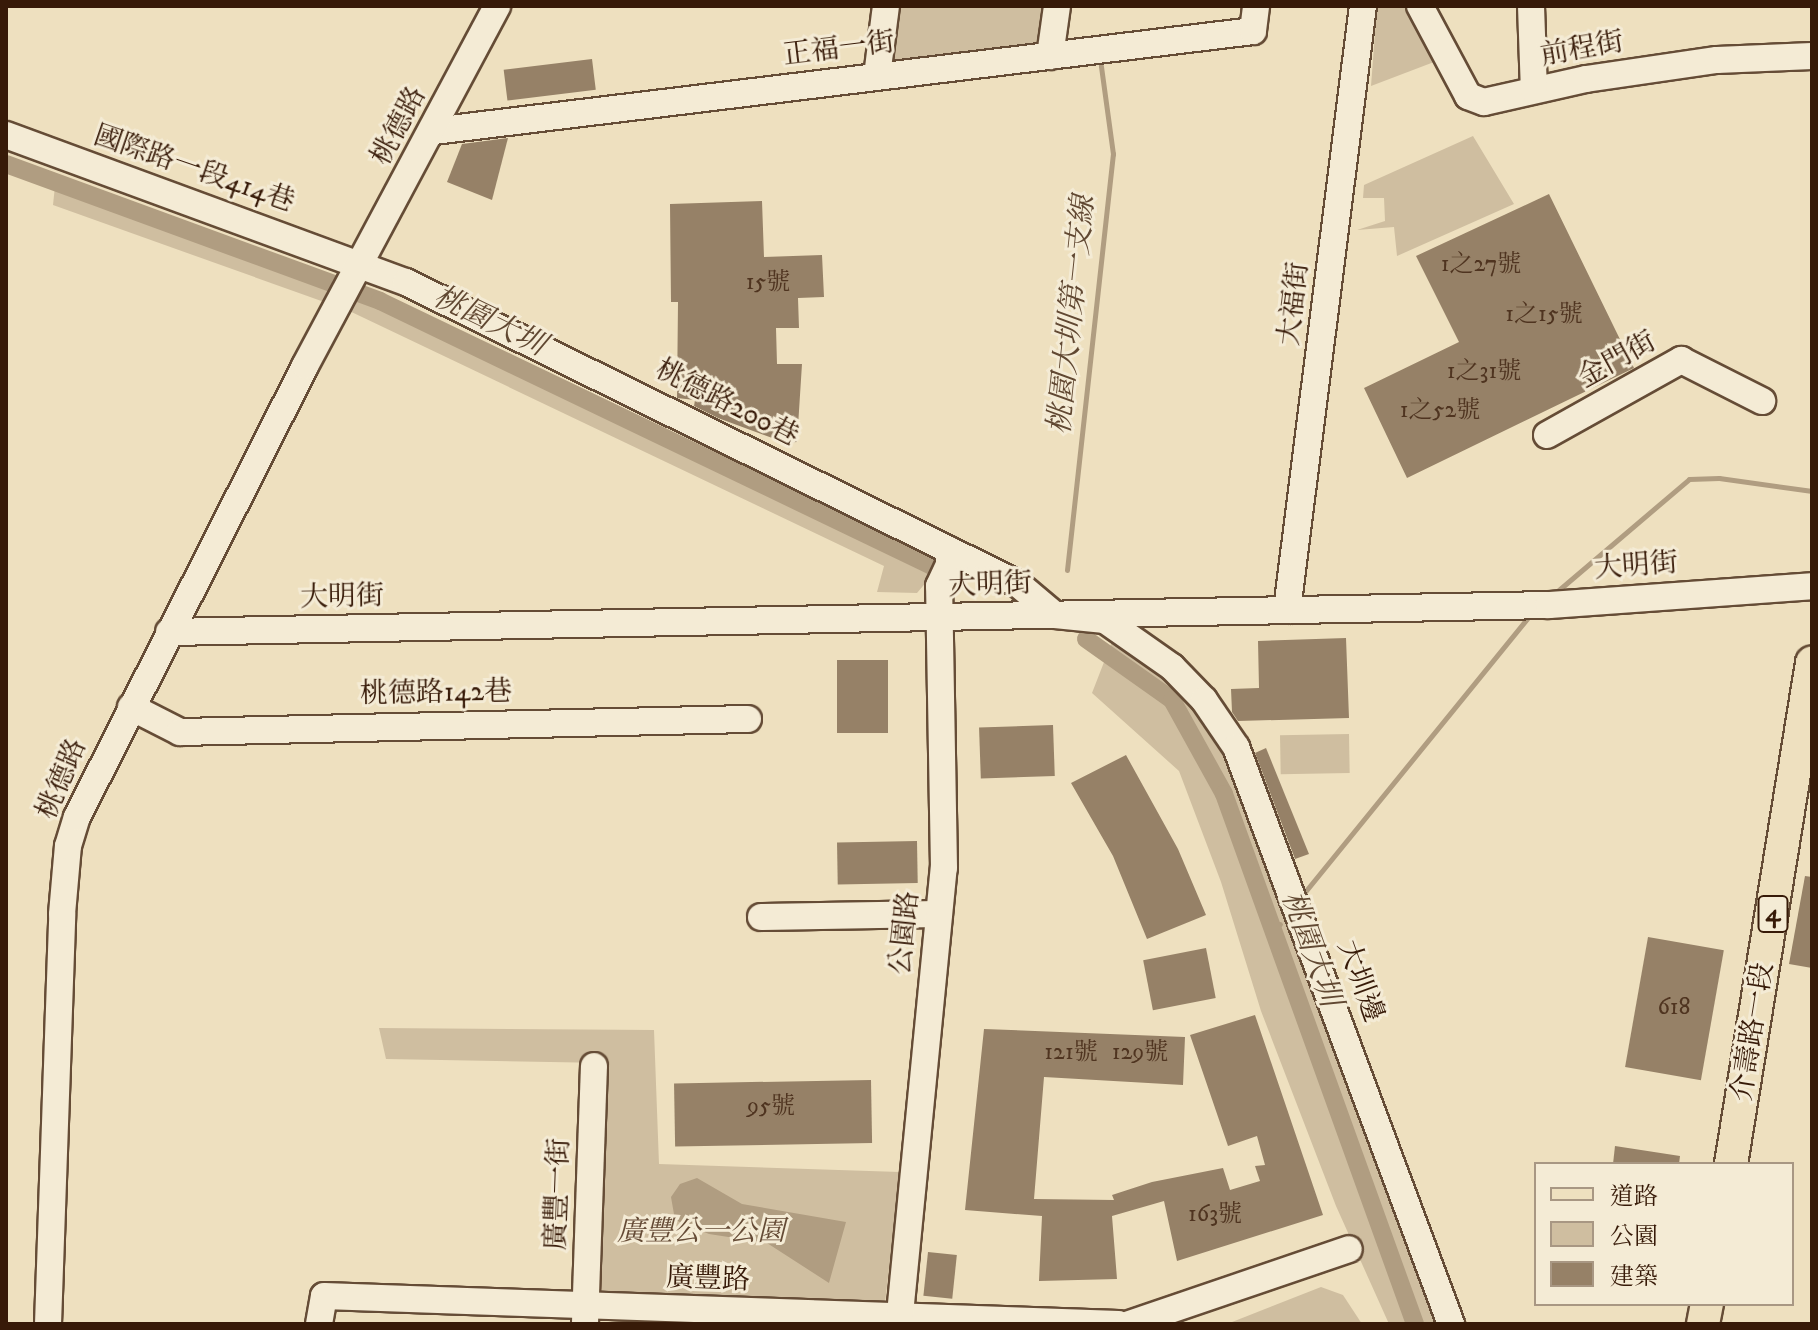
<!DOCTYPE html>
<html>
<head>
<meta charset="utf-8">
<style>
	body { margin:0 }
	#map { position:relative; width:1818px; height:1330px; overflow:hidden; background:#eee0bf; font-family:"IM FELL DW Pica","Noto Serif TC",serif }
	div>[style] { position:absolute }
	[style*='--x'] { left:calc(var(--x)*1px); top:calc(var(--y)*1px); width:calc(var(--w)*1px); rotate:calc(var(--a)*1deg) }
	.green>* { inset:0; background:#cfbea0; transform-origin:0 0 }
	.water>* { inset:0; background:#b09d81 }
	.stream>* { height:5px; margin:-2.5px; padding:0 2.5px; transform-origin:2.5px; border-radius:2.5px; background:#b09d81 }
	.canal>* { height:18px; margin:-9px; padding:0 9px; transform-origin:9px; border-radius:9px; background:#b09d81 }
	.building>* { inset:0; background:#968167; transform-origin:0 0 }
	.roads { filter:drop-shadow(2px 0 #654c36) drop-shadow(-2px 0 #654c36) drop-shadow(0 2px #654c36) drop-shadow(0 -2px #654c36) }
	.minor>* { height:26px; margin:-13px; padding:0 13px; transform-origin:13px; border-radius:13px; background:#f4ebd5 }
	.major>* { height:32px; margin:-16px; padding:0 16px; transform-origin:16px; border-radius:16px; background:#eee0bf }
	span { translate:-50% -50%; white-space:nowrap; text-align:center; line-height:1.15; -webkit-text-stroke:6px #f4ebd5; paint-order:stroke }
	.number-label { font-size:24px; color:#4f3420 }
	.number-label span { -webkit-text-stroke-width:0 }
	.shield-label span { padding:2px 6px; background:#f4ebd5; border:2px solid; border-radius:6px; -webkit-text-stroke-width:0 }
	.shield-label { font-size:26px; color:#371a08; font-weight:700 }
	.street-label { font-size:28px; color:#371a08 }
	.park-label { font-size:28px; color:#654b36; font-style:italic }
	.water-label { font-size:30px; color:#614832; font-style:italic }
	.frame { position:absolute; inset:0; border:8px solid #371a08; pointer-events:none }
	.legend { position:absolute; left:1534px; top:1162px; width:260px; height:144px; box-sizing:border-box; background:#f4ebd5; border:2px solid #a89783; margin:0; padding:10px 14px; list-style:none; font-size:24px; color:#371a08 }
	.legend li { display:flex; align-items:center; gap:16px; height:40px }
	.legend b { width:40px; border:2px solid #a89783 }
</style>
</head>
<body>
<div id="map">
	<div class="green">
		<i style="clip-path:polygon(898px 6px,1048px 6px,1041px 48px,890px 67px)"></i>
		<i style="clip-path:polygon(1377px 6px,1406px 6px,1434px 62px,1371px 86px)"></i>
		<i style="clip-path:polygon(1473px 136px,1514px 204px,1397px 256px,1394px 227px,1357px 230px,1385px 221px,1384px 198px,1363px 198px,1364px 185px)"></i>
		<i style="clip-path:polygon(55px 186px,330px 288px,327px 303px,53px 205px)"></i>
		<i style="clip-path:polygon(349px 294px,934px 573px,917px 593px,877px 592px,884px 566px,341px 307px)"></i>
		<i style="clip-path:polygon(1113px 639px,1173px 681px,1223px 747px,1442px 1324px,1389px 1324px,1336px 1206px,1261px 1011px,1221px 882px,1179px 771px,1092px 693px)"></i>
		<i style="left:1349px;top:734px;width:39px;height:69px;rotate:89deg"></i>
		<i style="clip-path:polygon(379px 1028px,654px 1030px,659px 1164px,900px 1172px,885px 1303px,598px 1296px,606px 1063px,386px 1059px)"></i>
		<i style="clip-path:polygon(1321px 1287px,1343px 1295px,1362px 1324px,1227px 1324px)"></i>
	</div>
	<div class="water">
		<i style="clip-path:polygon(697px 1178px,742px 1204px,846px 1222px,829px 1283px,767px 1243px,709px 1234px,675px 1220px,671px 1197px,680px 1184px)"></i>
	</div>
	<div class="stream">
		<i style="--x:1067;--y:570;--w:419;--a:-83.7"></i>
		<i style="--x:1113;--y:154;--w:89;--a:-97.8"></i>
		<i style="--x:1554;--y:594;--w:177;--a:-40.4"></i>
		<i style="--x:1689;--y:479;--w:30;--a:-2"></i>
		<i style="--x:1719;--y:478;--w:94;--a:8"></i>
		<i style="--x:1300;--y:898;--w:366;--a:-50.9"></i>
		<i style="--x:1274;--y:931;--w:9;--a:-49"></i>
	</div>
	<div class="canal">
		<i style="--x:6;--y:164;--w:398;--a:20.1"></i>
		<i style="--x:380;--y:301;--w:612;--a:25.64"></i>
		<i style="--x:1086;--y:639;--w:105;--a:35.3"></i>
		<i style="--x:1172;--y:700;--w:107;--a:61"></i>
		<i style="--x:1224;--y:794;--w:563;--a:70.18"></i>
	</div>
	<div class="building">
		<i style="left:592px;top:59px;width:31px;height:89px;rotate:83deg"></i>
		<i style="clip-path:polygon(508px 138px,492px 200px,447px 182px,462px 144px)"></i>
		<i style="clip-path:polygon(1549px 194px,1634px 368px,1407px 478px,1364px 388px,1459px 342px,1416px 256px)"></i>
		<i style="clip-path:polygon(762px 201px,764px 257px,822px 255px,824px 297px,798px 298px,799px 328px,776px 328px,777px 364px,802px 364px,797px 442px,786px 443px,718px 418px,694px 406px,695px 400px,677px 398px,678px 302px,671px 302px,670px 204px)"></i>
		<i style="clip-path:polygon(1346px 638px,1349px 718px,1238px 721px,1232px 712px,1231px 689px,1259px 688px,1258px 641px)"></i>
		<i style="left:837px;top:660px;width:51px;height:73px"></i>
		<i style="left:1053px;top:725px;width:51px;height:74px;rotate:88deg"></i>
		<i style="clip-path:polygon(1266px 748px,1309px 854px,1295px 859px,1255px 753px)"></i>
		<i style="clip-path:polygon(1126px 755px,1178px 849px,1206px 915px,1147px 939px,1113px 856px,1071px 783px)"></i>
		<i style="left:917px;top:841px;width:42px;height:80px;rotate:89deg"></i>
		<i style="clip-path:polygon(1805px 876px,1812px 877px,1812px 968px,1789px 964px)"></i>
		<i style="left:1648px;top:937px;width:77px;height:132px;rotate:10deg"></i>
		<i style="left:1206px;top:948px;width:51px;height:64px;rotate:79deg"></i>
		<i style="clip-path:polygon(1255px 1015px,1323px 1215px,1177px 1261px,1164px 1201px,1112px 1216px,1117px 1279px,1039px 1281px,1042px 1216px,965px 1210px,984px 1029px,1185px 1037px,1183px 1085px,1044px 1077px,1034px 1199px,1114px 1200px,1112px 1195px,1152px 1182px,1223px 1168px,1230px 1190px,1260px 1181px,1255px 1166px,1265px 1165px,1257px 1136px,1228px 1146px,1190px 1035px)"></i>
		<i style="left:871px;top:1080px;width:63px;height:197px;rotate:89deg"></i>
		<i style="clip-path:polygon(1615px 1146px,1680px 1156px,1679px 1164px,1613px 1164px)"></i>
		<i style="left:928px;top:1252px;width:29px;height:44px;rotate:6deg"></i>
	</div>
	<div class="roads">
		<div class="minor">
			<i style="--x:1420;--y:6;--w:102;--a:61.9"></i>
			<i style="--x:1468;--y:96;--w:17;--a:21"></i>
			<i style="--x:1484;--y:102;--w:105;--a:-12.7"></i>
			<i style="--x:1586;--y:79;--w:132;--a:-8.3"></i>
			<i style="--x:1717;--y:60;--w:95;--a:-2.4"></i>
			<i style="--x:1531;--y:6;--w:84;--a:88"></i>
			<i style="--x:1050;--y:56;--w:50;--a:-82"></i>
			<i style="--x:877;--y:76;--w:71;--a:-82.7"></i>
			<i style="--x:434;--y:131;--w:825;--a:-6.96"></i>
			<i style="--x:1253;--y:31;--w:25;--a:-83"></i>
			<i style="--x:6;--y:135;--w:426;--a:20.2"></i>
			<i style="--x:406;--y:282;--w:682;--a:26.26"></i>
			<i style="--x:1018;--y:584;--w:48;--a:40"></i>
			<i style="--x:1055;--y:615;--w:50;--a:5.7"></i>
			<i style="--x:1105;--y:620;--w:82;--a:35"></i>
			<i style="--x:1172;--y:667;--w:46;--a:45.9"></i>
			<i style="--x:1204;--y:700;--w:57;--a:55.8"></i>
			<i style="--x:1236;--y:747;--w:616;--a:69.56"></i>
			<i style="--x:1547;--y:435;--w:154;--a:-29.2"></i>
			<i style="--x:1681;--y:360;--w:91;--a:26.8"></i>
			<i style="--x:1287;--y:610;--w:609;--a:-82.83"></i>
			<i style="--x:169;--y:632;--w:1380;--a:-1.12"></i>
			<i style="--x:1549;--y:605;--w:264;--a:-4.1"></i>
			<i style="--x:131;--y:707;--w:55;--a:27"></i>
			<i style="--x:180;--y:732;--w:568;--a:-1.31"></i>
			<i style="--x:761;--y:917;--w:178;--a:-1"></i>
			<i style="--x:585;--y:1323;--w:257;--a:-88"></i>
			<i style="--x:48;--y:1324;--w:410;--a:-88"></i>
			<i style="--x:62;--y:914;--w:68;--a:-85"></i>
			<i style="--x:68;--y:846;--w:30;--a:-73"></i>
			<i style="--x:77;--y:817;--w:505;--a:-63.18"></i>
			<i style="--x:305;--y:366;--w:408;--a:-61.9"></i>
			<i style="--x:319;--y:1324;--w:28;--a:-80"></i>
			<i style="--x:324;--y:1296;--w:795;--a:2.02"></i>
			<i style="--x:899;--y:1324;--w:458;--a:-84.4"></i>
			<i style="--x:944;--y:868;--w:282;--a:-91"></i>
			<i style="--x:939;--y:586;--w:23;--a:-65"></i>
			<i style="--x:949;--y:565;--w:15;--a:-90"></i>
			<i style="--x:1129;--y:1324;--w:232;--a:-18.8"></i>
		</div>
		<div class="major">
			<i style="--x:1731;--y:1164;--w:508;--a:-80.82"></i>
			<i style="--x:1703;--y:1324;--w:20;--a:-79"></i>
		</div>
	</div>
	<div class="number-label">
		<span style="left:1481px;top:265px">1之27號</span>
		<span style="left:768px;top:283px">15號</span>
		<span style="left:1544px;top:315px">1之15號</span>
		<span style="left:1484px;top:372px">1之31號</span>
		<span style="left:1440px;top:411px">1之52號</span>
		<span style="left:1674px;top:1008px">618</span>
		<span style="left:1071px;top:1053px">121號</span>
		<span style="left:1140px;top:1053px">129號</span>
		<span style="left:771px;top:1107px">95號</span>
		<span style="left:1215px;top:1215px">163號</span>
	</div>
	<div class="shield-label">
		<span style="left:1773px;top:914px">4</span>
	</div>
	<div class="street-label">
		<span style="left:839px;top:49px;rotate:-7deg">正福一街</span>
		<span style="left:1582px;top:49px;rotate:-10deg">前程街</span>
		<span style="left:399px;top:126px;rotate:-62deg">桃德路</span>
		<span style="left:194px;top:169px;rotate:19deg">國際路一段414巷</span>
		<span style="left:1294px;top:304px;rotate:-83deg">大福街</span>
		<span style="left:1617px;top:360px;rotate:-29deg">金門街</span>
		<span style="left:727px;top:403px;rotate:27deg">桃德路200巷</span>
		<span style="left:1636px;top:566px;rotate:-4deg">大明街</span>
		<span style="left:990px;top:585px;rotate:-2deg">大明街</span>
		<span style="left:342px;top:597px;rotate:-1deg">大明街</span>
		<span style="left:436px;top:693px;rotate:-1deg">桃德路142巷</span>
		<span style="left:62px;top:779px;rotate:-67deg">桃德路</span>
		<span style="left:905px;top:933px;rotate:-84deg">公園路</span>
		<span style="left:1360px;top:981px;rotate:70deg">大圳邊</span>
		<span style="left:1753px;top:1032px;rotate:-81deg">介壽路一段</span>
		<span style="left:558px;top:1194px;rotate:-88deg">廣豐一街</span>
		<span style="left:708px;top:1279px;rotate:2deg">廣豐路</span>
	</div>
	<div class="park-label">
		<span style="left:701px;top:1232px">廣豐公一公園</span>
	</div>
	<div class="water-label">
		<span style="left:1073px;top:315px;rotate:-84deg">桃園大圳第一支線</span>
		<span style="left:489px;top:322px;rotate:26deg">桃園大圳</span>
		<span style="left:1310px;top:949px;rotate:70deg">桃園大圳</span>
	</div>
	<div class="frame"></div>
	<ul class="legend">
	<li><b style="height:10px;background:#eee0bf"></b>道路</li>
	<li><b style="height:22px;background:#cfbea0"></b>公園</li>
	<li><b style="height:22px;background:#968167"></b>建築</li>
	</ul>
</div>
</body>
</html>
